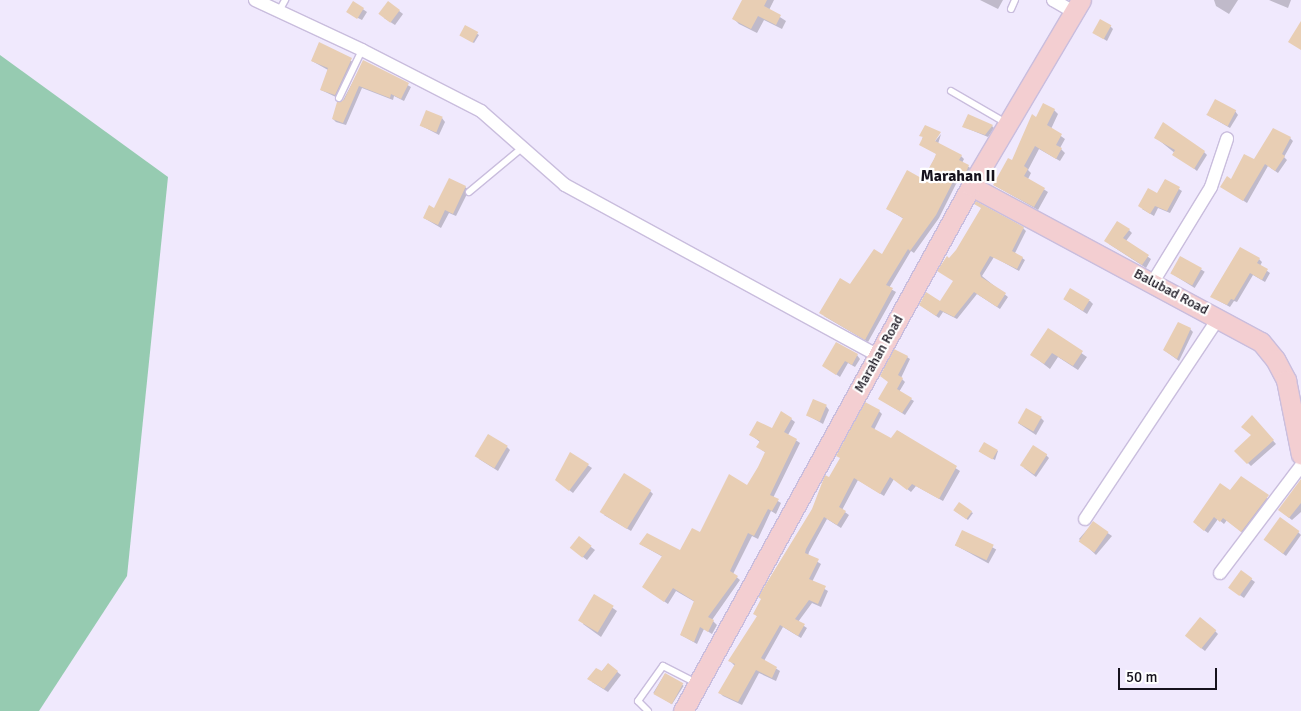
<!DOCTYPE html>
<html>
<head>
<meta charset="utf-8">
<style>
	body { margin:0 }
	#map { position:relative; width:1301px; height:711px; overflow:hidden; background:#f0e9fd; font-family:Signika,sans-serif }
	div>[style] { position:absolute }
	[style*='--x'] { left:calc(var(--x)*1px); top:calc(var(--y)*1px); width:calc(var(--w)*1px); rotate:calc(var(--a)*1deg) }
	.green>* { inset:0; background:#96cbb1 }
	.shadow>* { inset:0; background:#0003; transform-origin:0 0 }
	.building>* { inset:0; background:#e8ceb4; transform-origin:0 0 }
	.roads { filter:drop-shadow(1px 0 #c9bddd) drop-shadow(-1px 0 #c9bddd) drop-shadow(0 1px #c9bddd) drop-shadow(0 -1px #c9bddd) }
	.lane>* { height:6px; margin:-3px; padding:0 3px; transform-origin:3px; border-radius:3px; background:#fff }
	.street>* { height:12px; margin:-6px; padding:0 6px; transform-origin:6px; border-radius:6px; background:#fff }
	.secondary>* { height:19px; margin:-9.5px; padding:0 9.5px; transform-origin:9.5px; border-radius:9.5px; background:#f3ced1 }
	span { translate:-50% -50%; white-space:nowrap; text-align:center; line-height:1.15; -webkit-text-stroke:4.5px #fff; paint-order:stroke }
	.street-label { font-size:14px; color:#16121d }
	.quarter-label { font-size:16px; color:#16121d; font-weight:700 }
	.scale { position:absolute; left:1118px; top:668px; width:99px; height:22px; box-sizing:border-box; border:2px solid #16121d; border-top:0; padding-left:6px; font-size:15px; line-height:18px; white-space:nowrap; color:#16121d; -webkit-text-stroke:4px #fff; paint-order:stroke }
</style>
</head>
<body>
<div id="map">
	<div class="green">
		<i style="clip-path:polygon(0 55px,168px 177px,127px 576px,39px 711px,0 711px)"></i>
	</div>
	<div class="shadow">
		<i style="clip-path:polygon(744px 0,774px 0,769px 10px,786px 21px,782px 29px,764px 20px,757px 33px,739px 24px,734px 19px)"></i>
		<i style="clip-path:polygon(980px 0,1003px 0,998px 9px)"></i>
		<i style="clip-path:polygon(1214px 0,1238px 0,1229px 14px,1216px 6px)"></i>
		<i style="clip-path:polygon(1269px 0,1291px 0,1288px 8px)"></i>
		<i style="clip-path:polygon(354px 3px,367px 12px,362px 20px,352px 15px)"></i>
		<i style="clip-path:polygon(389px 3px,403px 14px,395px 25px,384px 18px)"></i>
		<i style="clip-path:polygon(1110px 26px,1113px 29px,1107px 41px,1094px 33px)"></i>
		<i style="clip-path:polygon(465px 27px,479px 35px,474px 43px,462px 36px)"></i>
		<i style="clip-path:polygon(320px 44px,355px 63px,338px 98px,321px 90px,328px 70px,312px 61px)"></i>
		<i style="clip-path:polygon(364px 61px,411px 87px,404px 101px,394px 96px,393px 100px,362px 88px,346px 125px,336px 122px,333px 119px)"></i>
		<i style="clip-path:polygon(1054px 110px,1058px 114px,1051px 129px,1065px 139px,1060px 148px,1065px 153px,1060px 161px,1039px 149px,1028px 170px,1031px 173px,1028px 179px,1048px 192px,1038px 210px,994px 185px)"></i>
		<i style="clip-path:polygon(1235px 111px,1238px 115px,1230px 128px,1206px 114px)"></i>
		<i style="clip-path:polygon(442px 118px,445px 122px,439px 135px,420px 125px)"></i>
		<i style="clip-path:polygon(992px 126px,994px 128px,988px 137px,964px 127px)"></i>
		<i style="clip-path:polygon(925px 127px,931px 146px,941px 134px,938px 144px,961px 156px,964px 159px,962px 163px,972px 169px,968px 177px,961px 174px,939px 218px,914px 253px,911px 251px,889px 288px,896px 292px,868px 342px,824px 316px,883px 255px,904px 219px,891px 211px,923px 180px,937px 154px,921px 145px)"></i>
		<i style="clip-path:polygon(1155px 137px,1204px 152px,1207px 155px,1197px 171px)"></i>
		<i style="clip-path:polygon(1290px 138px,1293px 141px,1284px 157px,1287px 160px,1278px 173px,1268px 166px,1247px 203px,1222px 187px)"></i>
		<i style="clip-path:polygon(1165px 180px,1182px 191px,1170px 213px,1158px 208px,1154px 216px,1142px 209px,1157px 195px)"></i>
		<i style="clip-path:polygon(465px 187px,469px 190px,456px 216px,449px 213px,441px 228px,424px 218px)"></i>
		<i style="clip-path:polygon(1023px 228px,1026px 231px,1015px 253px,1025px 260px,1019px 271px,994px 257px,982px 276px,1008px 297px,1000px 309px,977px 294px,957px 319px,943px 312px,939px 318px,923px 307px,941px 303px,954px 281px,950px 259px)"></i>
		<i style="clip-path:polygon(1129px 230px,1132px 233px,1126px 241px,1151px 259px,1146px 268px,1109px 244px)"></i>
		<i style="left:1181px;top:257px;width:28px;height:19px;rotate:32deg"></i>
		<i style="clip-path:polygon(1259px 259px,1262px 262px,1260px 266px,1270px 273px,1265px 282px,1253px 275px,1237px 302px,1234px 301px,1230px 307px,1212px 297px)"></i>
		<i style="clip-path:polygon(1064px 299px,1090px 301px,1093px 304px,1087px 314px)"></i>
		<i style="clip-path:polygon(1190px 329px,1193px 332px,1179px 361px,1164px 350px)"></i>
		<i style="clip-path:polygon(1048px 330px,1087px 357px,1078px 370px,1058px 357px,1050px 369px,1032px 355px)"></i>
		<i style="clip-path:polygon(857px 355px,860px 359px,855px 367px,848px 363px,840px 377px,824px 366px)"></i>
		<i style="clip-path:polygon(907px 357px,910px 359px,901px 378px,905px 382px,899px 392px,914px 401px,905px 415px,880px 399px)"></i>
		<i style="clip-path:polygon(826px 406px,829px 410px,823px 424px,807px 415px)"></i>
		<i style="clip-path:polygon(879px 411px,882px 414px,874px 430px,892px 440px,898px 431px,960px 471px,943px 501px,916px 486px,911px 492px,894px 479px,884px 496px,858px 480px,842px 510px,849px 515px,841px 528px,827px 519px,809px 552px,808px 556px,821px 564px,812px 582px,828px 591px,821px 607px,812px 603px,798px 622px,807px 628px,801px 638px,783px 627px,764px 661px,780px 671px,776px 681px,759px 673px,742px 705px,723px 696px,720px 693px,735px 666px,730px 661px,758px 617px,755px 614px,829px 479px)"></i>
		<i style="clip-path:polygon(1252px 417px,1276px 444px,1251px 466px,1236px 451px,1252px 435px)"></i>
		<i style="clip-path:polygon(1041px 418px,1044px 421px,1036px 435px,1018px 423px)"></i>
		<i style="clip-path:polygon(791px 419px,795px 422px,788px 435px,800px 443px,773px 498px,781px 503px,776px 514px,771px 511px,758px 539px,752px 536px,733px 574px,740px 580px,712px 620px,717px 625px,712px 634px,704px 629px,697px 644px,681px 635px,695px 602px,676px 591px,668px 604px,643px 587px,663px 557px,640px 544px,680px 551px,748px 487px,766px 453px,758px 447px,760px 442px,751px 435px,772px 429px)"></i>
		<i style="clip-path:polygon(507px 447px,510px 450px,498px 471px,479px 459px)"></i>
		<i style="clip-path:polygon(998px 451px,995px 460px,982px 453px)"></i>
		<i style="clip-path:polygon(571px 454px,592px 468px,573px 493px,560px 483px)"></i>
		<i style="clip-path:polygon(1046px 455px,1049px 458px,1036px 477px,1024px 468px)"></i>
		<i style="clip-path:polygon(1301px 483px,1301px 512px,1292px 520px,1283px 513px)"></i>
		<i style="clip-path:polygon(650px 491px,653px 494px,631px 531px,604px 515px)"></i>
		<i style="clip-path:polygon(1230px 491px,1271px 499px,1244px 534px,1227px 520px,1224px 524px,1218px 519px,1208px 533px,1197px 525px)"></i>
		<i style="clip-path:polygon(955px 511px,971px 512px,973px 513px,968px 520px)"></i>
		<i style="clip-path:polygon(1093px 523px,1112px 536px,1096px 555px,1079px 539px)"></i>
		<i style="left:963px;top:531px;width:38px;height:16px;rotate:29deg"></i>
		<i style="clip-path:polygon(1298px 532px,1301px 535px,1286px 556px,1268px 542px)"></i>
		<i style="clip-path:polygon(579px 538px,595px 550px,587px 560px,574px 550px)"></i>
		<i style="clip-path:polygon(1241px 572px,1255px 582px,1244px 598px,1234px 591px)"></i>
		<i style="clip-path:polygon(594px 595px,617px 611px,601px 637px,583px 624px)"></i>
		<i style="clip-path:polygon(1215px 631px,1218px 634px,1205px 651px,1190px 639px)"></i>
		<i style="clip-path:polygon(608px 664px,621px 675px,608px 692px,592px 682px)"></i>
		<i style="left:665px;top:674px;width:22px;height:22px;rotate:32deg"></i>
	</div>
	<div class="building">
		<i style="clip-path:polygon(742px 0,767px 0,764px 6px,781px 15px,776px 25px,758px 16px,751px 29px,732px 19px)"></i>
		<i style="left:353px;top:1px;width:13px;height:13px;rotate:32deg"></i>
		<i style="left:388px;top:1px;width:15px;height:16px;rotate:37deg"></i>
		<i style="left:1100px;top:19px;width:13px;height:16px;rotate:29deg"></i>
		<i style="clip-path:polygon(1301px 21px,1301px 50px,1288px 42px)"></i>
		<i style="left:465px;top:25px;width:15px;height:12px;rotate:28deg"></i>
		<i style="clip-path:polygon(319px 42px,352px 58px,335px 95px,320px 90px,328px 68px,311px 61px)"></i>
		<i style="clip-path:polygon(363px 60px,409px 83px,401px 99px,391px 94px,390px 98px,359px 86px,343px 123px,332px 119px,337px 102px,344px 100px)"></i>
		<i style="left:1215px;top:99px;width:24px;height:18px;rotate:28deg"></i>
		<i style="clip-path:polygon(1043px 103px,1055px 109px,1047px 125px,1062px 134px,1056px 145px,1062px 148px,1056px 159px,1035px 146px,1024px 166px,1028px 169px,1024px 176px,1045px 188px,1034px 207px,993px 185px,1008px 158px,1012px 160px,1032px 114px,1036px 117px)"></i>
		<i style="left:426px;top:110px;width:18px;height:17px;rotate:22deg"></i>
		<i style="clip-path:polygon(968px 114px,993px 125px,985px 135px,962px 127px)"></i>
		<i style="clip-path:polygon(1163px 122px,1205px 151px,1194px 169px,1172px 155px,1175px 150px,1154px 138px)"></i>
		<i style="clip-path:polygon(925px 125px,941px 132px,935px 141px,962px 155px,959px 160px,969px 165px,965px 175px,958px 172px,936px 215px,910px 251px,908px 249px,886px 285px,893px 288px,865px 340px,819px 313px,840px 278px,850px 284px,874px 249px,882px 254px,903px 218px,886px 209px,907px 170px,923px 179px,934px 159px,936px 154px,919px 145px,923px 137px,919px 136px)"></i>
		<i style="clip-path:polygon(1273px 128px,1291px 137px,1282px 154px,1285px 156px,1275px 171px,1265px 164px,1243px 201px,1220px 187px,1227px 176px,1231px 179px,1244px 154px,1254px 159px)"></i>
		<i style="clip-path:polygon(449px 178px,466px 186px,453px 214px,445px 210px,438px 225px,423px 218px,429px 205px,434px 208px)"></i>
		<i style="clip-path:polygon(1165px 179px,1180px 187px,1167px 211px,1155px 206px,1150px 214px,1138px 206px,1148px 188px,1157px 193px)"></i>
		<i style="clip-path:polygon(976px 201px,1024px 227px,1012px 251px,1023px 257px,1017px 269px,990px 256px,980px 273px,981px 277px,1006px 293px,997px 307px,974px 292px,954px 317px,940px 310px,936px 316px,919px 305px,926px 292px,940px 301px,953px 281px,937px 271px,947px 256px,949px 258px,956px 250px,981px 208px,974px 204px)"></i>
		<i style="clip-path:polygon(1117px 221px,1130px 229px,1123px 238px,1149px 255px,1142px 265px,1104px 241px)"></i>
		<i style="clip-path:polygon(1240px 247px,1260px 258px,1257px 263px,1268px 269px,1262px 280px,1250px 273px,1234px 300px,1231px 299px,1227px 305px,1210px 297px)"></i>
		<i style="left:1180px;top:256px;width:25px;height:20px;rotate:29deg"></i>
		<i style="left:1070px;top:288px;width:23px;height:13px;rotate:31deg"></i>
		<i style="clip-path:polygon(1178px 322px,1191px 328px,1177px 359px,1163px 350px)"></i>
		<i style="clip-path:polygon(1048px 328px,1083px 351px,1073px 366px,1052px 353px,1044px 364px,1030px 355px)"></i>
		<i style="clip-path:polygon(836px 342px,858px 354px,852px 365px,845px 361px,836px 375px,822px 366px)"></i>
		<i style="clip-path:polygon(894px 349px,908px 356px,898px 375px,903px 378px,897px 389px,912px 398px,902px 413px,878px 399px,888px 382px,880px 376px)"></i>
		<i style="left:813px;top:399px;width:15px;height:18px;rotate:23deg"></i>
		<i style="clip-path:polygon(865px 402px,880px 410px,871px 427px,891px 438px,897px 430px,957px 466px,939px 499px,912px 484px,907px 490px,890px 477px,880px 494px,854px 478px,839px 507px,846px 511px,837px 525px,824px 517px,806px 549px,805px 553px,819px 559px,809px 579px,826px 586px,818px 604px,809px 600px,795px 619px,805px 624px,798px 636px,780px 625px,761px 658px,777px 667px,772px 678px,756px 670px,738px 702px,718px 693px,735px 664px,728px 661px,757px 616px,753px 614px,761px 599px,758px 597px,812px 509px,825px 475px,829px 477px,840px 458px,836px 456px)"></i>
		<i style="left:1026px;top:408px;width:18px;height:17px;rotate:29deg"></i>
		<i style="clip-path:polygon(781px 411px,792px 418px,784px 432px,797px 439px,770px 495px,779px 499px,772px 511px,768px 509px,754px 536px,748px 533px,730px 571px,738px 576px,708px 617px,714px 620px,708px 632px,700px 627px,694px 642px,680px 635px,694px 601px,673px 588px,664px 602px,642px 587px,662px 556px,639px 544px,647px 533px,680px 550px,692px 528px,700px 532px,729px 474px,747px 485px,758px 467px,765px 452px,756px 447px,760px 441px,749px 435px,757px 421px,772px 428px)"></i>
		<i style="clip-path:polygon(1252px 415px,1274px 440px,1247px 464px,1234px 451px,1251px 435px,1241px 427px)"></i>
		<i style="left:488px;top:434px;width:23px;height:26px;rotate:31deg"></i>
		<i style="left:984px;top:442px;width:16px;height:11px;rotate:30deg"></i>
		<i style="left:1033px;top:445px;width:17px;height:24px;rotate:33deg"></i>
		<i style="clip-path:polygon(570px 452px,589px 464px,569px 491px,555px 480px)"></i>
		<i style="left:624px;top:473px;width:32px;height:46px;rotate:32deg"></i>
		<i style="clip-path:polygon(1241px 476px,1269px 495px,1241px 532px,1223px 518px,1220px 522px,1214px 517px,1204px 531px,1193px 522px,1220px 483px,1230px 490px)"></i>
		<i style="clip-path:polygon(1301px 479px,1301px 503px,1289px 518px,1278px 510px)"></i>
		<i style="left:959px;top:502px;width:16px;height:10px;rotate:35deg"></i>
		<i style="left:1280px;top:517px;width:24px;height:28px;rotate:36deg"></i>
		<i style="left:1093px;top:521px;width:19px;height:25px;rotate:35deg"></i>
		<i style="left:962px;top:530px;width:35px;height:17px;rotate:25deg"></i>
		<i style="left:579px;top:536px;width:16px;height:15px;rotate:38deg"></i>
		<i style="left:1241px;top:570px;width:14px;height:22px;rotate:36deg"></i>
		<i style="left:594px;top:594px;width:23px;height:31px;rotate:31deg"></i>
		<i style="left:1200px;top:617px;width:21px;height:24px;rotate:39deg"></i>
		<i style="clip-path:polygon(608px 663px,618px 671px,604px 689px,587px 679px,596px 668px,602px 671px)"></i>
		<i style="left:665px;top:673px;width:21px;height:24px;rotate:29deg"></i>
	</div>
	<div class="roads">
		<div class="lane">
			<i style="--x:1011;--y:9;--w:10;--a:-66"></i>
			<i style="--x:279;--y:11;--w:13;--a:-61"></i>
			<i style="--x:951;--y:91;--w:64;--a:30.2"></i>
			<i style="--x:339;--y:98;--w:53;--a:-64.4"></i>
			<i style="--x:469;--y:192;--w:70;--a:-39.8"></i>
			<i style="--x:648;--y:711;--w:14;--a:-135"></i>
			<i style="--x:638;--y:701;--w:43;--a:-54.5"></i>
			<i style="--x:663;--y:666;--w:38;--a:27"></i>
		</div>
		<div class="street">
			<i style="--x:255;--y:0;--w:118;--a:25"></i>
			<i style="--x:362;--y:50;--w:134;--a:27.1"></i>
			<i style="--x:481;--y:111;--w:112;--a:41.4"></i>
			<i style="--x:565;--y:185;--w:357;--a:28.6"></i>
			<i style="--x:1053;--y:0;--w:24;--a:30"></i>
			<i style="--x:1153;--y:282;--w:111;--a:-58.6"></i>
			<i style="--x:1211;--y:187;--w:51;--a:-71.6"></i>
			<i style="--x:1085;--y:519;--w:242;--a:-56.4"></i>
			<i style="--x:1220;--y:573;--w:134;--a:-52.9"></i>
		</div>
		<div class="secondary">
			<i style="--x:971;--y:186;--w:329;--a:28.3"></i>
			<i style="--x:1261;--y:342;--w:22;--a:51"></i>
			<i style="--x:1275;--y:359;--w:24;--a:62"></i>
			<i style="--x:1286;--y:380;--w:76;--a:78.7"></i>
			<i style="--x:683;--y:711;--w:599;--a:-61.25"></i>
			<i style="--x:971;--y:186;--w:216;--a:-59.4"></i>
		</div>
	</div>
	<div class="street-label">
		<span style="left:1171px;top:292px;rotate:28deg">Balubad Road</span>
		<span style="left:879px;top:354px;rotate:-61deg">Marahan Road</span>
	</div>
	<div class="quarter-label">
		<span style="left:958px;top:176px">Marahan II</span>
	</div>
	<div class="scale">50 m</div>
</div>
</body>
</html>
